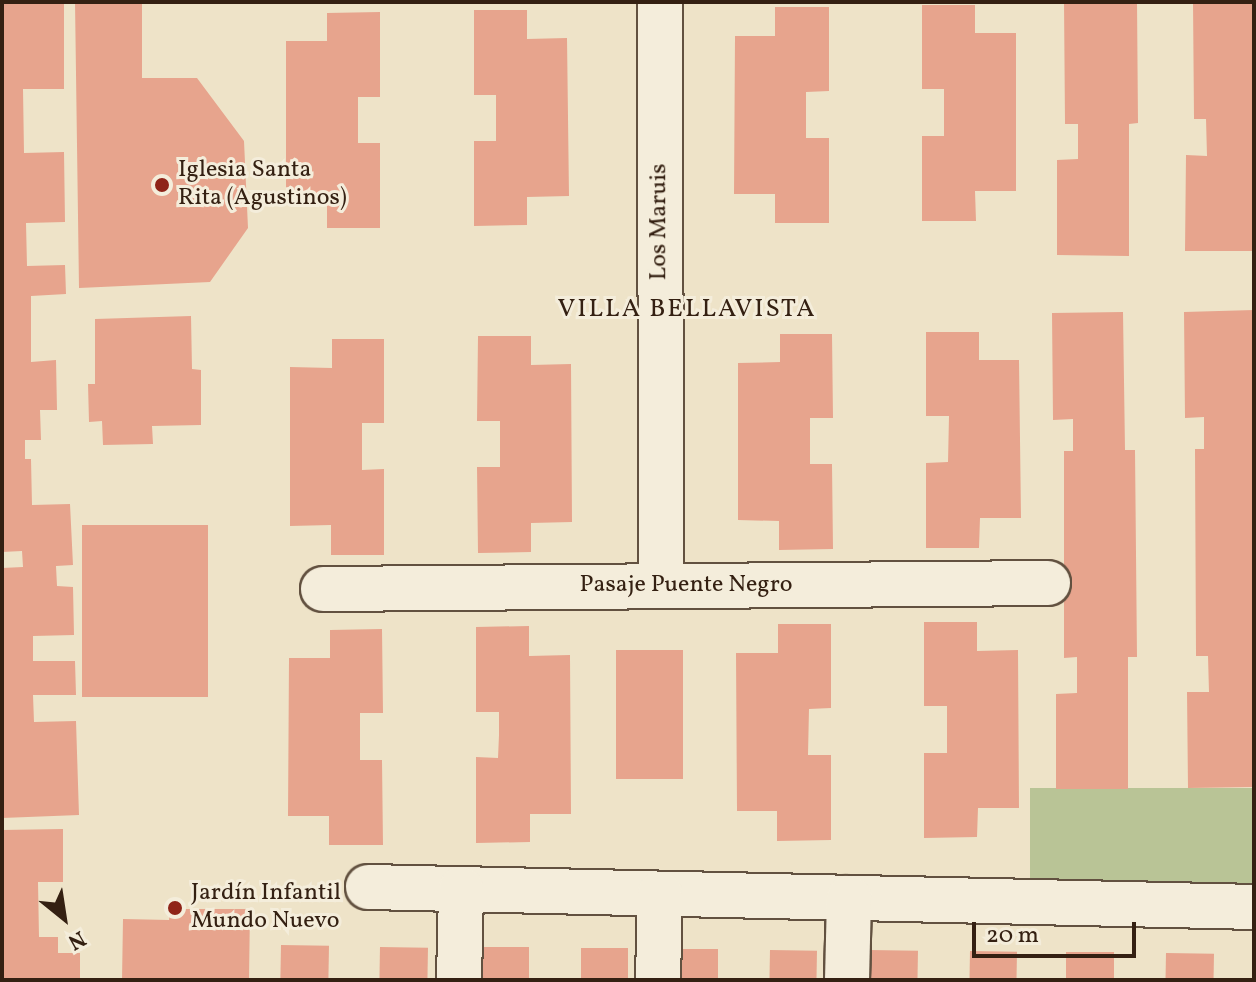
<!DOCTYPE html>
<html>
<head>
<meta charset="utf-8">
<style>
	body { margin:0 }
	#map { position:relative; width:1256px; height:982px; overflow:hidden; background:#eee3c8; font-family:Vollkorn,serif }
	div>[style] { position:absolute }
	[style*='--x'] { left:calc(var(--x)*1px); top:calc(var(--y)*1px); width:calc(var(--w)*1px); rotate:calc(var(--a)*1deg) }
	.green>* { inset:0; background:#b9c496; transform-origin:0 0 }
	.building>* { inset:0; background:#e7a48d; transform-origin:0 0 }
	.roads { filter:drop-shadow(2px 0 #625140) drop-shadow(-2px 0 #625140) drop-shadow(0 2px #625140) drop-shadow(0 -2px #625140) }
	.street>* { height:44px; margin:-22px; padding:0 22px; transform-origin:22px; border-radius:22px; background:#f4eddb }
	.dots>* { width:22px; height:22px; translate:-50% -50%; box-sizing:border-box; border:4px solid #f4eddb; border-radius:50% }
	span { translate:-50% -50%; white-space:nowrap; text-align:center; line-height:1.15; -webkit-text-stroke:6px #f4eddb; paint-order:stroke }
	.poi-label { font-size:24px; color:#342012 }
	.left { translate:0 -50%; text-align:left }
	.street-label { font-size:24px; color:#342012 }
	.neighbourhood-label { font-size:26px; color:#342012; letter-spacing:2px }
	.frame { position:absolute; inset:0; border:4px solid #342012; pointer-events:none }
	.north { position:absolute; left:24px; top:878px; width:80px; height:80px; -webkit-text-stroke:6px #f4eddb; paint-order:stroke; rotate:150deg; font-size:22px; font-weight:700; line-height:32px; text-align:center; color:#342012 }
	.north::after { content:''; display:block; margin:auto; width:28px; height:36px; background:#342012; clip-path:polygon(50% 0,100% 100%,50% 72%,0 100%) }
	.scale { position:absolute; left:972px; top:922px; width:164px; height:36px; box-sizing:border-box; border:4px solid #342012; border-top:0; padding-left:10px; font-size:24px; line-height:28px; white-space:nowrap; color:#342012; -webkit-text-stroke:6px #f4eddb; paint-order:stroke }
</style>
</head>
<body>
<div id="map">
	<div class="green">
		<i style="left:1254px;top:788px;width:102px;height:224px;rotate:90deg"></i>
	</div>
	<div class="building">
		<i style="clip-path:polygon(2px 2px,64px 2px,64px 89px,23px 89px,24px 153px,64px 152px,65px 222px,26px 223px,27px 266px,65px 265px,66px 294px,31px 296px,31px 362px,56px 360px,57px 410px,40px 410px,41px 440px,25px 440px,25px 459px,31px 459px,32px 505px,70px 504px,73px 565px,56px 566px,57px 586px,73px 587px,74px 635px,33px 636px,33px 661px,75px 661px,76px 695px,33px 695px,34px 722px,76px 721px,79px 815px,2px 818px,2px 568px,23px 567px,22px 551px,2px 552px)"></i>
		<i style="clip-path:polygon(75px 2px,142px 2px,142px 78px,197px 78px,244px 141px,248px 228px,210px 282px,79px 288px)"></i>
		<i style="clip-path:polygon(1064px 2px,1137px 2px,1138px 123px,1129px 124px,1129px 256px,1057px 255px,1057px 160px,1078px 159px,1078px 124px,1065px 124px)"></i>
		<i style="clip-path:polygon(1193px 2px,1254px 2px,1254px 251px,1185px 251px,1186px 155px,1207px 156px,1206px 119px,1194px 119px)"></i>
		<i style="clip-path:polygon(922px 5px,975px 5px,975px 33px,1016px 33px,1016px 191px,975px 191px,976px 221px,922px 221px,922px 136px,944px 136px,944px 89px,922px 89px)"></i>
		<i style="clip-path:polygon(775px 7px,829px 7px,829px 91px,806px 92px,806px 138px,829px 138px,829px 223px,775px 223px,775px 194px,734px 194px,735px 36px,775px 36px)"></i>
		<i style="clip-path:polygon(474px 10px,527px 10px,527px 39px,567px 38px,569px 196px,527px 197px,527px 225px,474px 226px,474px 141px,496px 141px,496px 95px,474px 95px)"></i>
		<i style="clip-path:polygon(380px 12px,380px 97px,358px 97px,358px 143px,380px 143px,380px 228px,327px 228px,327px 200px,286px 200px,286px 41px,327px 41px,327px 13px)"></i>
		<i style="clip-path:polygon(1254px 310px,1254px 787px,1188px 788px,1187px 692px,1209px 692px,1208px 656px,1196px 656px,1195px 449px,1204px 449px,1204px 417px,1185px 418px,1184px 312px)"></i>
		<i style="clip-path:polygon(1123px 312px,1125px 450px,1135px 450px,1137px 657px,1128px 657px,1128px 789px,1056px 789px,1056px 694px,1077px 693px,1077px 657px,1064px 658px,1064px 451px,1073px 451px,1073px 419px,1053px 420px,1052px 313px)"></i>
		<i style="clip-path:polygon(191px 316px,192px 369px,201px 370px,201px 425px,152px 426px,153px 444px,103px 445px,102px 421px,89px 422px,88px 384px,95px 384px,95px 319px)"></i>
		<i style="clip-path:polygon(926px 332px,979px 332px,979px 360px,1019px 360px,1021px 518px,980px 518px,979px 548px,926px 548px,926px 463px,948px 462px,949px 416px,926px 416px)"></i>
		<i style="clip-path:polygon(780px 334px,832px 334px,833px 418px,810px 418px,810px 464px,832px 464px,833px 549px,779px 550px,779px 521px,738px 520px,738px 363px,780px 362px)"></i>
		<i style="clip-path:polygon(478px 336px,531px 336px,531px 365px,571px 364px,572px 522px,531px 523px,531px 552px,478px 553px,477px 467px,500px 467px,500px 421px,477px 421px)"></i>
		<i style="clip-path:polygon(332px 339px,384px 339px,384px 423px,362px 423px,362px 470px,384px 469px,384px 555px,331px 555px,331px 525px,290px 526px,290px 367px,332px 368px)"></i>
		<i style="left:208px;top:525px;width:172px;height:126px;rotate:90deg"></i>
		<i style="clip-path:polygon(924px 622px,977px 622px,977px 651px,1018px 650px,1019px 808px,978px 808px,977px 837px,924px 838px,924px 753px,947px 753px,947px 706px,924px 706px)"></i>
		<i style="clip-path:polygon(778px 624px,831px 624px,831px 708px,809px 709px,808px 755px,831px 755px,831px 840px,777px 841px,777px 811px,737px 811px,736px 653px,778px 653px)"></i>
		<i style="clip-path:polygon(529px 626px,529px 656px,570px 655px,571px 814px,530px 814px,530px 842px,476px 843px,476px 757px,498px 758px,499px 735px,499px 712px,476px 712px,476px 627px)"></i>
		<i style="clip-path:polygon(382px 629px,383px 713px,360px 713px,360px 760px,382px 760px,383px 845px,329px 845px,329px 816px,288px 816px,289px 658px,330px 658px,330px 630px)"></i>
		<i style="left:683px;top:650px;width:129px;height:67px;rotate:90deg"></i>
		<i style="clip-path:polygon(63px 829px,63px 882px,38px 882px,39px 937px,58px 937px,58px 953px,80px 953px,80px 980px,2px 980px,2px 830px)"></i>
		<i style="clip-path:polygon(170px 909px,250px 909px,249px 980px,122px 980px,123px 919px,169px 920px)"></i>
		<i style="left:281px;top:945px;width:48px;height:35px;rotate:1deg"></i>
		<i style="left:380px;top:947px;width:48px;height:33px;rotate:1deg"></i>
		<i style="left:481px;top:947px;width:48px;height:33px"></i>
		<i style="left:581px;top:948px;width:47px;height:32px"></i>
		<i style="left:669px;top:949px;width:49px;height:31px"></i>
		<i style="left:770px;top:950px;width:47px;height:30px;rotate:1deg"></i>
		<i style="left:869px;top:950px;width:49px;height:30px;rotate:1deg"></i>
		<i style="left:970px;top:951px;width:47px;height:29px;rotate:1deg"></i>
		<i style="left:1066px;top:952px;width:48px;height:28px"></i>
		<i style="left:1166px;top:953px;width:48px;height:27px;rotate:1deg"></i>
	</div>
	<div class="roads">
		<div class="street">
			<i style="--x:660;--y:2;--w:584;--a:89.9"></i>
			<i style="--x:323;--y:589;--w:725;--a:-0.47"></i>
			<i style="--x:368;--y:887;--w:886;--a:1.29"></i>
			<i style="--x:459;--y:980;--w:91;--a:-88.7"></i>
			<i style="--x:658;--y:980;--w:86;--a:-88.7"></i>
			<i style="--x:847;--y:980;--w:82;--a:-88.6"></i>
		</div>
	</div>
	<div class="dots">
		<i style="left:162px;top:185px;background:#8f2418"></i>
		<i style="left:175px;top:908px;background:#8f2418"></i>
	</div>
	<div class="poi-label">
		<span class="left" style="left:178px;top:185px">Iglesia Santa<br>Rita (Agustinos)</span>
		<span class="left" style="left:191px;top:908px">Jardín Infantil<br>Mundo Nuevo</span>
	</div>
	<div class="street-label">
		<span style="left:660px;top:222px;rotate:-90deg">Los Maruis</span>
		<span style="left:686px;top:586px">Pasaje Puente Negro</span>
	</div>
	<div class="neighbourhood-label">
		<span style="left:687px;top:310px">VILLA BELLAVISTA</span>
	</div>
	<div class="frame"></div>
	<div class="north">N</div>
	<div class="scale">20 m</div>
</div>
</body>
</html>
